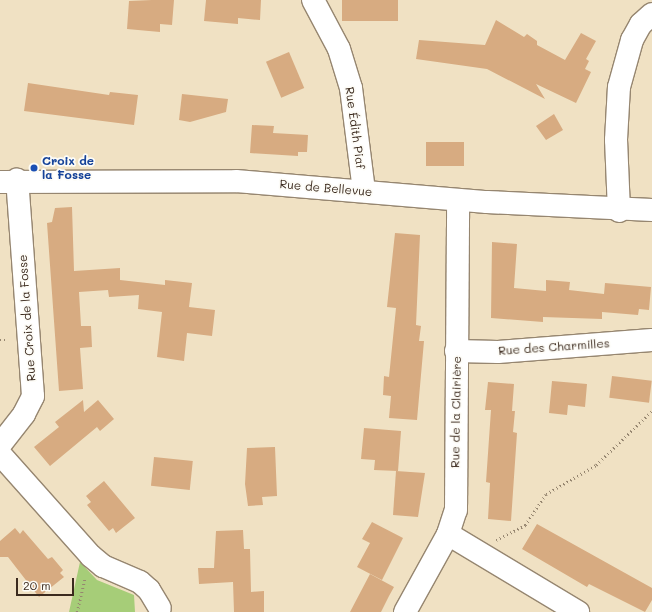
<!DOCTYPE html>
<html>
<head>
<meta charset="utf-8">
<style>
	body { margin:0 }
	#map { position:relative; width:652px; height:612px; overflow:hidden; background:#f0e1c3; font-family:Mali,sans-serif }
	div>[style] { position:absolute }
	[style*='--x'] { left:calc(var(--x)*1px); top:calc(var(--y)*1px); width:calc(var(--w)*1px); rotate:calc(var(--a)*1deg) }
	.green>* { inset:0; background:#a6cd78 }
	.building>* { inset:0; background:#d7ab81; transform-origin:0 0 }
	.path>* { height:2.5px; margin-top:-1.25px; transform-origin:0; background:repeating-linear-gradient(90deg,#968670 0 1px,transparent 0 4px) }
	.roads { filter:drop-shadow(1px 0 #968670) drop-shadow(-1px 0 #968670) drop-shadow(0 1px #968670) drop-shadow(0 -1px #968670) }
	.street>* { height:22px; margin:-11px; padding:0 11px; transform-origin:11px; border-radius:11px; background:#fff }
	.dots>* { width:11px; height:11px; translate:-50% -50%; box-sizing:border-box; border:2px solid #fdfcf7; border-radius:50% }
	span { translate:-50% -50%; white-space:nowrap; text-align:center; line-height:1.15; -webkit-text-stroke:3.5px #fdfcf7; paint-order:stroke }
	.street-label { font-size:12px; color:#3b2a1e }
	.transit-label { font-size:12px; color:#164399; font-weight:700 }
	.left { translate:0 -50%; text-align:left }
	.scale { position:absolute; left:16px; top:578px; width:58px; height:18px; box-sizing:border-box; border:2px solid #3b2a1e; border-top:0; padding-left:5px; font-size:12px; line-height:14px; white-space:nowrap; color:#3b2a1e; -webkit-text-stroke:3px #fdfcf7; paint-order:stroke }
</style>
</head>
<body>
<div id="map">
	<div class="green">
		<i style="clip-path:polygon(80px 562px,97px 580px,134px 595px,135px 612px,69px 612px)"></i>
	</div>
	<div class="building">
		<i style="clip-path:polygon(152px 0,174px 0,172px 25px,160px 24px,160px 32px,127px 29px,129px 1px)"></i>
		<i style="clip-path:polygon(206px 0,261px 0,260px 20px,238px 18px,238px 24px,204px 21px)"></i>
		<i style="left:342px;top:0;width:56px;height:21px"></i>
		<i style="clip-path:polygon(496px 20px,524px 37px,527px 34px,537px 41px,537px 45px,565px 60px,581px 33px,596px 41px,586px 59px,589px 61px,585px 69px,591px 72px,576px 103px,536px 84px,545px 99px,487px 69px,416px 59px,419px 40px,485px 45px)"></i>
		<i style="left:289px;top:52px;width:39px;height:25px;rotate:67deg"></i>
		<i style="clip-path:polygon(28px 83px,109px 95px,110px 92px,138px 95px,134px 125px,24px 111px)"></i>
		<i style="clip-path:polygon(182px 94px,228px 99px,226px 112px,190px 122px,179px 120px)"></i>
		<i style="clip-path:polygon(554px 114px,563px 130px,546px 140px,536px 126px)"></i>
		<i style="clip-path:polygon(252px 125px,274px 126px,273px 133px,308px 135px,307px 152px,298px 152px,298px 156px,250px 153px)"></i>
		<i style="left:426px;top:142px;width:38px;height:24px"></i>
		<i style="clip-path:polygon(72px 207px,74px 271px,120px 268px,120px 280px,165px 285px,165px 280px,192px 283px,189px 307px,215px 310px,212px 336px,187px 333px,184px 361px,157px 357px,162px 312px,138px 309px,139px 295px,109px 297px,108px 290px,79px 292px,81px 326px,91px 326px,92px 347px,80px 348px,83px 389px,59px 391px,47px 223px,52px 222px,55px 208px)"></i>
		<i style="clip-path:polygon(395px 233px,420px 235px,416px 325px,421px 326px,419px 341px,424px 341px,417px 420px,389px 418px,391px 396px,383px 395px,384px 376px,389px 377px,396px 308px,387px 307px)"></i>
		<i style="clip-path:polygon(492px 242px,517px 244px,514px 288px,546px 291px,546px 280px,570px 282px,569px 290px,604px 294px,605px 283px,651px 287px,649px 310px,639px 309px,638px 315px,602px 312px,602px 319px,543px 317px,543px 322px,491px 318px)"></i>
		<i style="left:612px;top:376px;width:40px;height:22px;rotate:7deg"></i>
		<i style="clip-path:polygon(552px 381px,587px 384px,585px 407px,568px 405px,567px 415px,549px 413px)"></i>
		<i style="clip-path:polygon(488px 382px,514px 384px,512px 411px,515px 411px,513px 432px,517px 433px,511px 521px,488px 519px,490px 483px,486px 482px,491px 410px,485px 410px)"></i>
		<i style="clip-path:polygon(83px 400px,84px 412px,98px 400px,114px 419px,100px 431px,97px 427px,50px 466px,34px 447px,59px 427px,55px 422px)"></i>
		<i style="clip-path:polygon(364px 428px,401px 431px,398px 471px,374px 470px,375px 460px,361px 459px)"></i>
		<i style="clip-path:polygon(275px 447px,277px 496px,262px 497px,263px 505px,248px 506px,245px 484px,247px 448px)"></i>
		<i style="left:154px;top:457px;width:39px;height:29px;rotate:6deg"></i>
		<i style="clip-path:polygon(396px 471px,425px 473px,418px 517px,393px 515px)"></i>
		<i style="clip-path:polygon(104px 481px,135px 518px,116px 533px,113px 528px,109px 531px,87px 505px,91px 502px,86px 496px)"></i>
		<i style="clip-path:polygon(372px 522px,403px 538px,382px 580px,357px 567px,370px 543px,362px 539px)"></i>
		<i style="clip-path:polygon(537px 524px,652px 588px,652px 600px,645px 612px,589px 584px,587px 587px,522px 549px)"></i>
		<i style="clip-path:polygon(15px 528px,20px 534px,23px 530px,48px 559px,52px 557px,63px 570px,60px 573px,64px 577px,39px 597px,8px 557px,0 557px,0 541px)"></i>
		<i style="clip-path:polygon(243px 530px,244px 549px,250px 549px,251px 592px,264px 591px,264px 612px,234px 612px,233px 582px,199px 584px,198px 568px,214px 568px,216px 531px)"></i>
		<i style="clip-path:polygon(370px 574px,394px 587px,389px 596px,381px 612px,350px 612px)"></i>
	</div>
	<div class="path">
		<i style="--x:0;--y:340;--w:8;--a:0"></i>
		<i style="--x:496;--y:540;--w:33;--a:-27"></i>
		<i style="--x:525;--y:525;--w:37;--a:-56"></i>
		<i style="--x:546;--y:494;--w:58;--a:-30.1"></i>
		<i style="--x:596;--y:465;--w:78;--a:-44"></i>
		<i style="--x:77;--y:612;--w:36;--a:-77"></i>
	</div>
	<div class="roads">
		<div class="street">
			<i style="--x:313;--y:0;--w:55;--a:62"></i>
			<i style="--x:339;--y:49;--w:41;--a:72.9"></i>
			<i style="--x:351;--y:88;--w:104;--a:82.8"></i>
			<i style="--x:0;--y:182;--w:236;--a:-0.2"></i>
			<i style="--x:236;--y:181;--w:252;--a:4.8"></i>
			<i style="--x:487;--y:202;--w:165;--a:2.8"></i>
			<i style="--x:619;--y:211;--w:71;--a:-92.4"></i>
			<i style="--x:616;--y:140;--w:53;--a:-86.8"></i>
			<i style="--x:619;--y:87;--w:49;--a:-74.5"></i>
			<i style="--x:632;--y:40;--w:18;--a:-61"></i>
			<i style="--x:641;--y:24;--w:15;--a:-42"></i>
			<i style="--x:456;--y:351;--w:42;--a:1.4"></i>
			<i style="--x:498;--y:352;--w:154;--a:-4.5"></i>
			<i style="--x:0;--y:445;--w:39;--a:-52"></i>
			<i style="--x:24;--y:414;--w:20;--a:-63"></i>
			<i style="--x:33;--y:396;--w:217;--a:-94.2"></i>
			<i style="--x:0;--y:454;--w:137;--a:48.3"></i>
			<i style="--x:91;--y:556;--w:16;--a:40"></i>
			<i style="--x:103;--y:566;--w:40;--a:23.4"></i>
			<i style="--x:140;--y:582;--w:12;--a:42"></i>
			<i style="--x:149;--y:590;--w:21;--a:59"></i>
			<i style="--x:448;--y:534;--w:152;--a:31"></i>
			<i style="--x:405;--y:612;--w:89;--a:-61.1"></i>
			<i style="--x:448;--y:534;--w:25;--a:-72"></i>
			<i style="--x:456;--y:510;--w:310;--a:-89.6"></i>
		</div>
	</div>
	<div class="dots">
		<i style="left:34px;top:168px;background:#1a4fb4"></i>
	</div>
	<div class="street-label">
		<span style="left:355px;top:128px;rotate:82deg">Rue Édith Piaf</span>
		<span style="left:326px;top:188px;rotate:5deg">Rue de Bellevue</span>
		<span style="left:27px;top:318px;rotate:-94deg">Rue Croix de la Fosse</span>
		<span style="left:554px;top:347px;rotate:-4deg">Rue des Charmilles</span>
		<span style="left:456px;top:412px;rotate:-89deg">Rue de la Clairière</span>
	</div>
	<div class="transit-label">
		<span class="left" style="left:42px;top:168px">Croix de<br>la Fosse</span>
	</div>
	<div class="scale">20 m</div>
</div>
</body>
</html>
